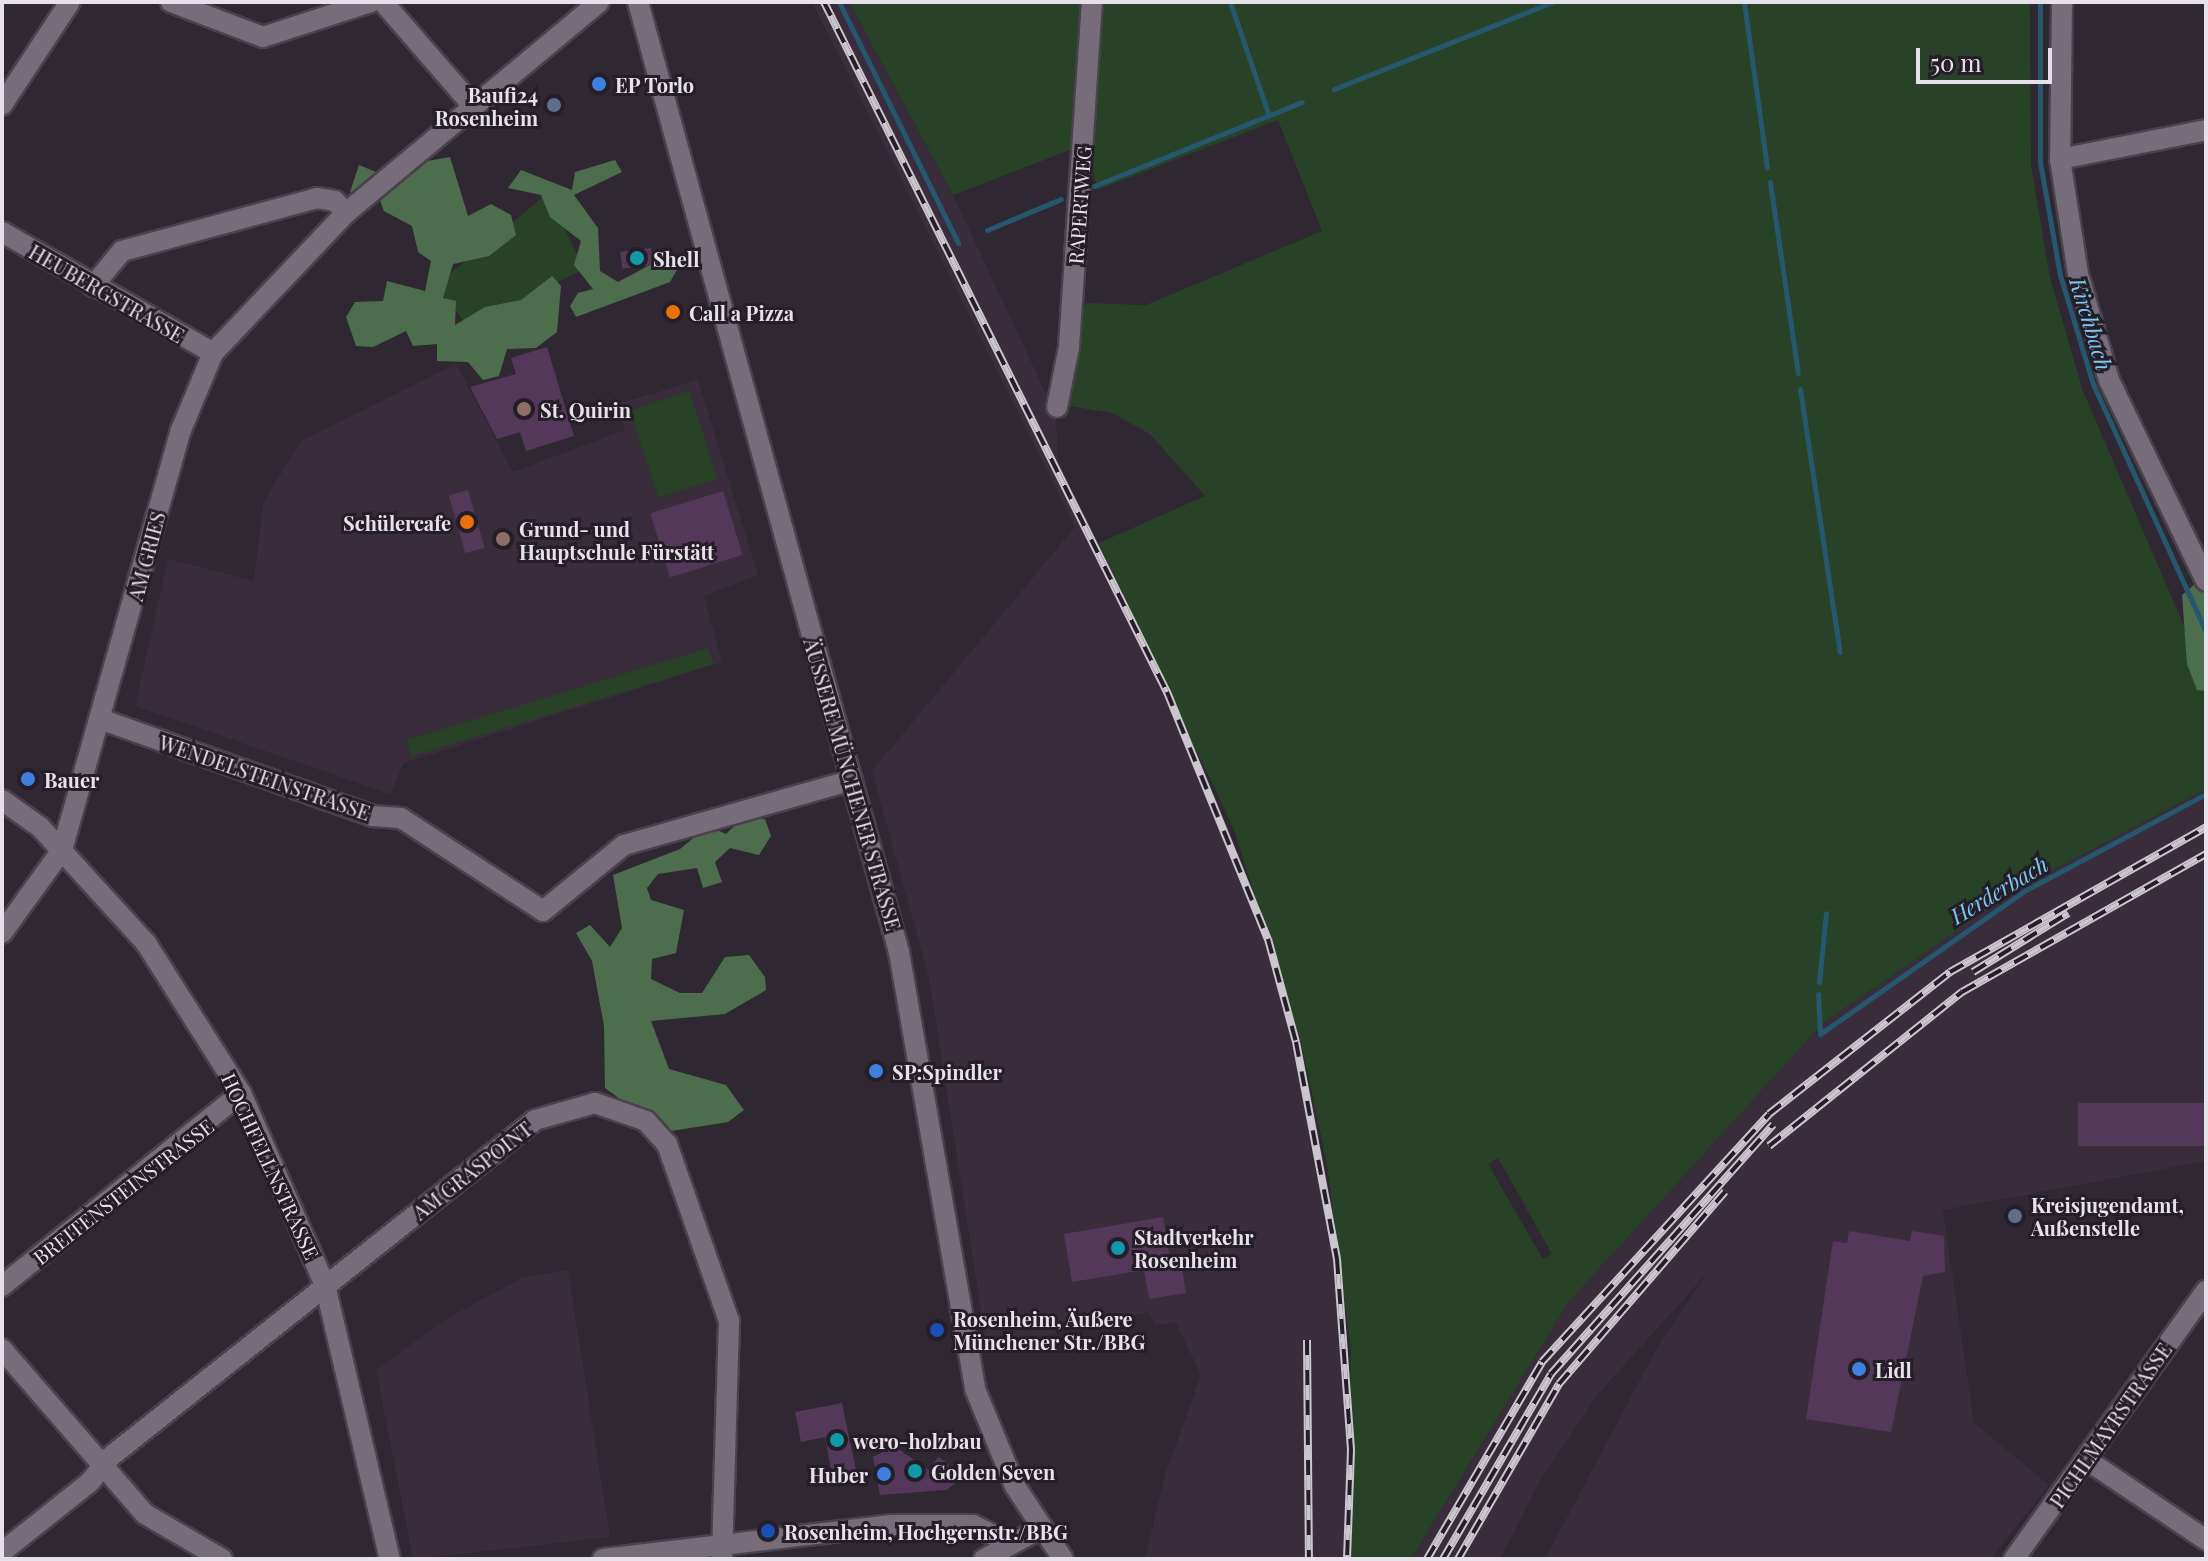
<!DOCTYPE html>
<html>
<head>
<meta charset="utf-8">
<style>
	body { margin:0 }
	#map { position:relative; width:2208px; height:1561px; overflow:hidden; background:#2f2731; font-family:"Playfair Display",serif }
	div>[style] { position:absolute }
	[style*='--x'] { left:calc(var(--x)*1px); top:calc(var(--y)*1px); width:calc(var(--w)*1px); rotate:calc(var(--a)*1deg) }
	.built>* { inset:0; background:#392d3c }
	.green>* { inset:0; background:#274227; transform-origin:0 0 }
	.forest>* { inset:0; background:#4c6e4c }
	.stream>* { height:5px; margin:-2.5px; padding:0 2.5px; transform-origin:2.5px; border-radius:2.5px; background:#25576f }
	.building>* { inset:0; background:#54385a; transform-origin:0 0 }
	.roads { filter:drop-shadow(2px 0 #49424b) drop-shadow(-2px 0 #49424b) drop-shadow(0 2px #49424b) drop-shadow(0 -2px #49424b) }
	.street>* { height:20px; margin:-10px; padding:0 10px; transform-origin:10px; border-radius:10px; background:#776d7a }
	.secondary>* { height:20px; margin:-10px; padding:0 10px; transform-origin:10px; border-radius:10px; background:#776d7a }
	.rail>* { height:8px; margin-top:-4px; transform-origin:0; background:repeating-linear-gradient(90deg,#251d27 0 15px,#cbc5cd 0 30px); box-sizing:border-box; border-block:2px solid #cbc5cd }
	.dots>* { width:22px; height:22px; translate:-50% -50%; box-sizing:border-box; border:4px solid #251d27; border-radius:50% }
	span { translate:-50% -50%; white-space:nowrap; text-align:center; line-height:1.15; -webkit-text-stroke:6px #251d27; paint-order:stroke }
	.poi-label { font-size:20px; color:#e7e2e9; font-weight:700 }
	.left { translate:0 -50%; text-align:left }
	.right { translate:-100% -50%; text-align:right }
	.street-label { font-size:20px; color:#e7e2e9 }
	.water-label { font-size:22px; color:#7ac9f1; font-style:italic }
	.frame { position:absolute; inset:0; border:4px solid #e7e2e9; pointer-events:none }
	.scale { position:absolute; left:1916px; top:48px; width:136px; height:36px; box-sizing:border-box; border:4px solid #e7e2e9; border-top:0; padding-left:10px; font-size:24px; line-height:28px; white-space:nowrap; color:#e7e2e9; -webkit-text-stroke:6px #251d27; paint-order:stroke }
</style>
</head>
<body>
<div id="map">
	<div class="built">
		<i style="clip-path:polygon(812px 2px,849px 2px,953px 195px,1056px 415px,1058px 462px,1172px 690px,1272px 937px,1301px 1041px,1342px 1259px,1353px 1443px,1348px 1559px,1145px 1559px,1165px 1475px,1201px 1375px,1176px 1323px,1156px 1325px,1148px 1312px,987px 1349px,929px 978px,872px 771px,1075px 527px)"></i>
		<i style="clip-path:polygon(456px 364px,513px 472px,625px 430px,617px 404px,698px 380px,758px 575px,704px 596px,722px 662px,404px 763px,390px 794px,135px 706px,168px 559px,254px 581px,263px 503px,301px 441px)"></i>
		<i style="clip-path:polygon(2206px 789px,2206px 1161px,1943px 1210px,1974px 1423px,2049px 1485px,1991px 1559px,1545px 1559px,1658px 1346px,1708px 1272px,1599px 1393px,1542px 1477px,1500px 1559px,1411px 1559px,1568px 1303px,1823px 1023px,2019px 888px)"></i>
		<i style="clip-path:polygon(568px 1270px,610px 1537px,413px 1559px,376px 1370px,446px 1319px,522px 1278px)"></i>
	</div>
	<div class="green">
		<i style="clip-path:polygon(evenodd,849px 2px,2030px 2px,2031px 165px,2050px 278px,2083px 391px,2206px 677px,2206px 789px,2019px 888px,1823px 1023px,1568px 1303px,1411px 1559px,1348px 1559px,1351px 1350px,1327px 1164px,1301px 1041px,1234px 830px,1099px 543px,1205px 496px,1150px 434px,1112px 413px,1069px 406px,1085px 303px,1146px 305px,1322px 231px,1278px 120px,1097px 190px,1088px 143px,953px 195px,849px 2px,1498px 1158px,1552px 1254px,1543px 1259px,1488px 1164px,1498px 1158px)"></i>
		<i style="clip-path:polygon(548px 193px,584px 269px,468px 326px,435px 286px)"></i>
		<i style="left:689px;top:391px;width:92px;height:62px;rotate:72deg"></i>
		<i style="left:708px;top:648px;width:17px;height:315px;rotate:73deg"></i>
	</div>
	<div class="forest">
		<i style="clip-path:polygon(450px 157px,468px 216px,491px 204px,511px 215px,516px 235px,489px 256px,453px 264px,443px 298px,456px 301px,455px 325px,485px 307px,521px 300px,552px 276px,561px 286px,557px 332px,536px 348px,507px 349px,499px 376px,483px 380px,468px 362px,437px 361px,437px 344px,413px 346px,406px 331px,373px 347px,356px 346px,346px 317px,355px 302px,383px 301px,387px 281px,425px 291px,431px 261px,418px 252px,412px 226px,384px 211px,378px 195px,350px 192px,359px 165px,398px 181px,416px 163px)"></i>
		<i style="clip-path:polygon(615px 160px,622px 172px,574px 195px,598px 228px,600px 271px,618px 282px,663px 258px,678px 268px,670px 282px,576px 317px,570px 306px,578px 293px,593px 289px,574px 265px,581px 241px,550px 217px,541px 195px,508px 188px,521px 170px,572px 190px,575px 172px)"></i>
		<i style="clip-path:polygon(2195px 584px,2206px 586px,2206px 691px,2197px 690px,2187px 664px,2182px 595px)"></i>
		<i style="clip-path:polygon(743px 818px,765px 819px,771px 836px,759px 855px,730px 848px,715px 862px,722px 882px,703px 888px,697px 868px,658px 874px,647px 888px,651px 900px,684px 910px,676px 953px,652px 959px,651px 979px,680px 993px,702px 993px,725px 957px,749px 955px,765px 977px,766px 990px,725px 1014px,651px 1021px,669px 1069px,726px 1085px,744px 1110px,728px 1122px,665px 1132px,605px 1088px,604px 1026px,592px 961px,576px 933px,590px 925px,610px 947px,622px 928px,613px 875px,680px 849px,708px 826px,726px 834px)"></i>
	</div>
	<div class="stream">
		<i style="--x:839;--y:2;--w:269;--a:63.7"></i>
		<i style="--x:1230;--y:2;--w:120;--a:71.1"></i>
		<i style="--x:1744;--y:2;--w:167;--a:82.1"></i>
		<i style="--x:2040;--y:2;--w:160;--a:90"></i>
		<i style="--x:2040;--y:162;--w:115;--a:80"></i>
		<i style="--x:2060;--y:275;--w:114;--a:73.2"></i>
		<i style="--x:2093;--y:384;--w:273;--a:65.5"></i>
		<i style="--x:1334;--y:89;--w:236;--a:-21.7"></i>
		<i style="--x:1770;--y:182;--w:193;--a:81.7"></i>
		<i style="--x:1094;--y:186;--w:224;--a:-22"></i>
		<i style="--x:987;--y:230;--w:80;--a:-22.7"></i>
		<i style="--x:1800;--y:389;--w:266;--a:81.4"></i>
		<i style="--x:1819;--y:982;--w:69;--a:-84.2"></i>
		<i style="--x:1818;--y:994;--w:40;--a:87.1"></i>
		<i style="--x:1820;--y:1034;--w:251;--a:-35"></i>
		<i style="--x:2026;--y:890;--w:204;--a:-28.1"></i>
	</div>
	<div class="building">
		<i style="left:651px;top:248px;width:17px;height:31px;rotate:83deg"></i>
		<i style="clip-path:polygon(547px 347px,574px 436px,526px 451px,520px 432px,497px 439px,470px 387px,516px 374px,511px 358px)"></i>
		<i style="left:468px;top:490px;width:60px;height:20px;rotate:74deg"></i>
		<i style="left:723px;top:491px;width:67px;height:76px;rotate:73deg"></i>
		<i style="left:2206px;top:1103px;width:43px;height:128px;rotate:90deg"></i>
		<i style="clip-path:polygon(1163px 1217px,1171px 1264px,1181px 1263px,1186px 1293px,1149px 1299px,1144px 1270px,1072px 1282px,1064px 1234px)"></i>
		<i style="clip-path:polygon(1849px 1231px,1910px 1241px,1912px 1231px,1944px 1236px,1945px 1272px,1923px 1276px,1891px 1432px,1806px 1419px,1833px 1241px,1847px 1243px)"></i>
		<i style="clip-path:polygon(842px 1403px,856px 1470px,832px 1475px,825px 1437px,801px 1442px,795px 1412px)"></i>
		<i style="clip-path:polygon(894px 1446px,929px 1470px,938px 1457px,948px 1463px,955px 1483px,947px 1490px,880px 1495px,873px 1457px)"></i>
	</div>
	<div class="roads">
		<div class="street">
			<i style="--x:171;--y:2;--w:98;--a:20.8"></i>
			<i style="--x:263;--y:37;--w:114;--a:-18"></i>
			<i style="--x:383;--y:2;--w:139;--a:49.1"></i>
			<i style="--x:2062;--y:2;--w:157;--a:90.7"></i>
			<i style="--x:2060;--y:159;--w:116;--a:81.1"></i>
			<i style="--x:2078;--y:274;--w:110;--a:73.7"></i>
			<i style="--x:2109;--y:380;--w:223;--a:64.2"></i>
			<i style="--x:2;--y:105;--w:123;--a:-56.6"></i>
			<i style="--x:2060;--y:159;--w:149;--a:-11.2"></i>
			<i style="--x:2;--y:232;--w:243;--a:29.8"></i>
			<i style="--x:93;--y:286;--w:45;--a:-50.4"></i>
			<i style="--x:122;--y:251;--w:202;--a:-15.2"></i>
			<i style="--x:317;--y:198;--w:18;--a:9"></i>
			<i style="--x:335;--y:201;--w:16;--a:47"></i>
			<i style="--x:1057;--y:407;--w:61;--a:-78.7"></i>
			<i style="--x:1069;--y:347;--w:346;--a:-86.2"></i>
			<i style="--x:100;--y:719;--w:289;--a:19.6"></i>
			<i style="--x:372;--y:816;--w:29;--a:4"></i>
			<i style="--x:401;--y:818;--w:170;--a:33.2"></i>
			<i style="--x:543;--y:911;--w:104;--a:-39.2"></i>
			<i style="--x:624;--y:845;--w:237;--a:-15.9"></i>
			<i style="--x:2;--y:800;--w:47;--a:35.4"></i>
			<i style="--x:40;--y:827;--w:157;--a:47.6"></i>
			<i style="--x:146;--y:943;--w:178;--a:57.7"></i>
			<i style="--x:241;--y:1093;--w:210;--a:66.4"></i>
			<i style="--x:325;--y:1285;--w:282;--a:76.7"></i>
			<i style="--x:2;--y:933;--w:102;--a:-54.1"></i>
			<i style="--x:62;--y:850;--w:437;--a:-74.2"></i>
			<i style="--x:181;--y:430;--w:83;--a:-67.4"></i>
			<i style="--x:213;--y:353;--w:193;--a:-46.5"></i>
			<i style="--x:346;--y:213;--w:329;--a:-39.8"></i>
			<i style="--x:2;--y:1286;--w:307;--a:-38.9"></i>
			<i style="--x:2;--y:1349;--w:218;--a:49.1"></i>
			<i style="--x:145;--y:1514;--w:89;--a:30.3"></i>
			<i style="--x:2087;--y:1460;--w:143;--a:33.9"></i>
			<i style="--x:2;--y:1552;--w:112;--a:-38.5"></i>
			<i style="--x:90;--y:1482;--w:32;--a:-51"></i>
			<i style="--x:110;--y:1457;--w:542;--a:-38.41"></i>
			<i style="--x:535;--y:1120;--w:62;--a:-15.8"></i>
			<i style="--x:595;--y:1103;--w:54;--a:19.4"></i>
			<i style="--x:646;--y:1121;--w:31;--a:48"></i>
			<i style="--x:667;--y:1144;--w:188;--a:70.7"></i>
			<i style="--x:729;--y:1321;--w:238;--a:91.7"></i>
			<i style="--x:603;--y:1559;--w:291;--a:-6.7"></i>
			<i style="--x:892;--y:1525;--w:81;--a:0"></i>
			<i style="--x:973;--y:1525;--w:40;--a:26.6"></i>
			<i style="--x:2014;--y:1559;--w:330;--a:-54.4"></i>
		</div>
		<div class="secondary">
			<i style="--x:638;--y:2;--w:985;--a:74.64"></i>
			<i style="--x:899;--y:952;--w:444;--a:80.1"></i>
			<i style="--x:975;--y:1389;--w:105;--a:67.6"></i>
			<i style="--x:1015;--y:1486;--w:87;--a:56.7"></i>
			<i style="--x:984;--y:1559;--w:64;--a:-28.2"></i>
		</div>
	</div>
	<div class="rail">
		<i style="--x:824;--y:2;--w:771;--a:63.57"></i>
		<i style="--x:1167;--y:692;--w:267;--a:67.8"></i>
		<i style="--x:1268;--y:939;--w:107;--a:74.8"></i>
		<i style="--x:1296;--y:1042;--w:221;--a:79.3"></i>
		<i style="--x:1337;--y:1259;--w:192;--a:85.8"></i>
		<i style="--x:1351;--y:1450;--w:109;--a:92.1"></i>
		<i style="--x:1973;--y:972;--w:112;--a:-31.8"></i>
		<i style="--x:1769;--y:1146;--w:247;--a:-38.6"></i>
		<i style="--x:1962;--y:992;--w:280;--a:-29.5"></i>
		<i style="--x:1307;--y:1340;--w:219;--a:89.5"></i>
		<i style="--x:1427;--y:1559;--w:228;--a:-59.7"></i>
		<i style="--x:1542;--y:1362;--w:336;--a:-47.5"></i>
		<i style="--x:1769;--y:1114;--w:230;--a:-38.1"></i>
		<i style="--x:1950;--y:972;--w:294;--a:-29.5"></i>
		<i style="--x:1443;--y:1559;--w:214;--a:-59.7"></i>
		<i style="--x:1551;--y:1374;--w:334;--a:-48.3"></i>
		<i style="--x:1458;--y:1559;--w:202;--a:-60"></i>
		<i style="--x:1559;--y:1384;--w:254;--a:-49.2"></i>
	</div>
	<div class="dots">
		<i style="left:599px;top:84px;background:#3f7fe0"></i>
		<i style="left:554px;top:105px;background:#5c6f8a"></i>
		<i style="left:637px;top:258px;background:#0f9aa8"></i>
		<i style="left:673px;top:312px;background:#e8710a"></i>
		<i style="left:524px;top:409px;background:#8d6e63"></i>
		<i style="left:467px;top:522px;background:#e8710a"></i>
		<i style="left:503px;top:539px;background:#8d6e63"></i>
		<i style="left:28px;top:779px;background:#3f7fe0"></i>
		<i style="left:876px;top:1071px;background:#3f7fe0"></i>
		<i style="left:2015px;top:1216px;background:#5c6f8a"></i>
		<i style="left:1118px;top:1248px;background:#0f9aa8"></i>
		<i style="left:937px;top:1330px;background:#1a4fb4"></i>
		<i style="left:1859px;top:1369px;background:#3f7fe0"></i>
		<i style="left:837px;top:1440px;background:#0f9aa8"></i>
		<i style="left:915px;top:1471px;background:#0f9aa8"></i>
		<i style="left:884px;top:1474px;background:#3f7fe0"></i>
		<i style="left:768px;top:1531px;background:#1a4fb4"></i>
	</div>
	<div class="poi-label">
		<span class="left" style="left:615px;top:84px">EP Torlo</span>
		<span class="right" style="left:538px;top:106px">Baufi24<br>Rosenheim</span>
		<span class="left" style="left:653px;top:258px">Shell</span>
		<span class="left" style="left:689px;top:312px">Call a Pizza</span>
		<span class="left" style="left:540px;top:409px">St. Quirin</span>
		<span class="right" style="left:451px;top:522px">Schülercafe</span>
		<span class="left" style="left:519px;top:540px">Grund- und<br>Hauptschule Fürstätt</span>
		<span class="left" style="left:44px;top:779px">Bauer</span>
		<span class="left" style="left:892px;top:1071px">SP:Spindler</span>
		<span class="left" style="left:2031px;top:1216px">Kreisjugendamt,<br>Außenstelle</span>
		<span class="left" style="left:1134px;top:1248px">Stadtverkehr<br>Rosenheim</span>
		<span class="left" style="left:953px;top:1330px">Rosenheim, Äußere<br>Münchener Str./BBG</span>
		<span class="left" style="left:1875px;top:1369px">Lidl</span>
		<span class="left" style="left:853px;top:1440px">wero-holzbau</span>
		<span class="left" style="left:931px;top:1471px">Golden Seven</span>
		<span class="right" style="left:868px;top:1474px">Huber</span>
		<span class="left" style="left:784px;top:1531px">Rosenheim, Hochgernstr./BBG</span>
	</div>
	<div class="street-label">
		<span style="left:1079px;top:205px;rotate:-86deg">RAPERTWEG</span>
		<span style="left:107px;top:293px;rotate:30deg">HEUBERGSTRASSE</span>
		<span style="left:146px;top:556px;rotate:-75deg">AM GRIES</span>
		<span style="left:265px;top:777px;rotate:19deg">WENDELSTEINSTRASSE</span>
		<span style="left:853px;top:784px;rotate:74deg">ÄUSSERE MÜNCHENER STRASSE</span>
		<span style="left:271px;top:1166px;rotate:65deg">HOCHFELLNSTRASSE</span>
		<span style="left:472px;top:1170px;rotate:-38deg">AM GRASPOINT</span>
		<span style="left:123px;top:1191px;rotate:-38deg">BREITENSTEINSTRASSE</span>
		<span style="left:2110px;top:1425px;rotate:-55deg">PICHLMAYRSTRASSE</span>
	</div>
	<div class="water-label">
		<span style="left:2091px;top:324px;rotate:73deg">Kirchbach</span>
		<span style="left:1999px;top:890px;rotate:-31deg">Herderbach</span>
	</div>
	<div class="frame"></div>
	<div class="scale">50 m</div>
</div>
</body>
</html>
